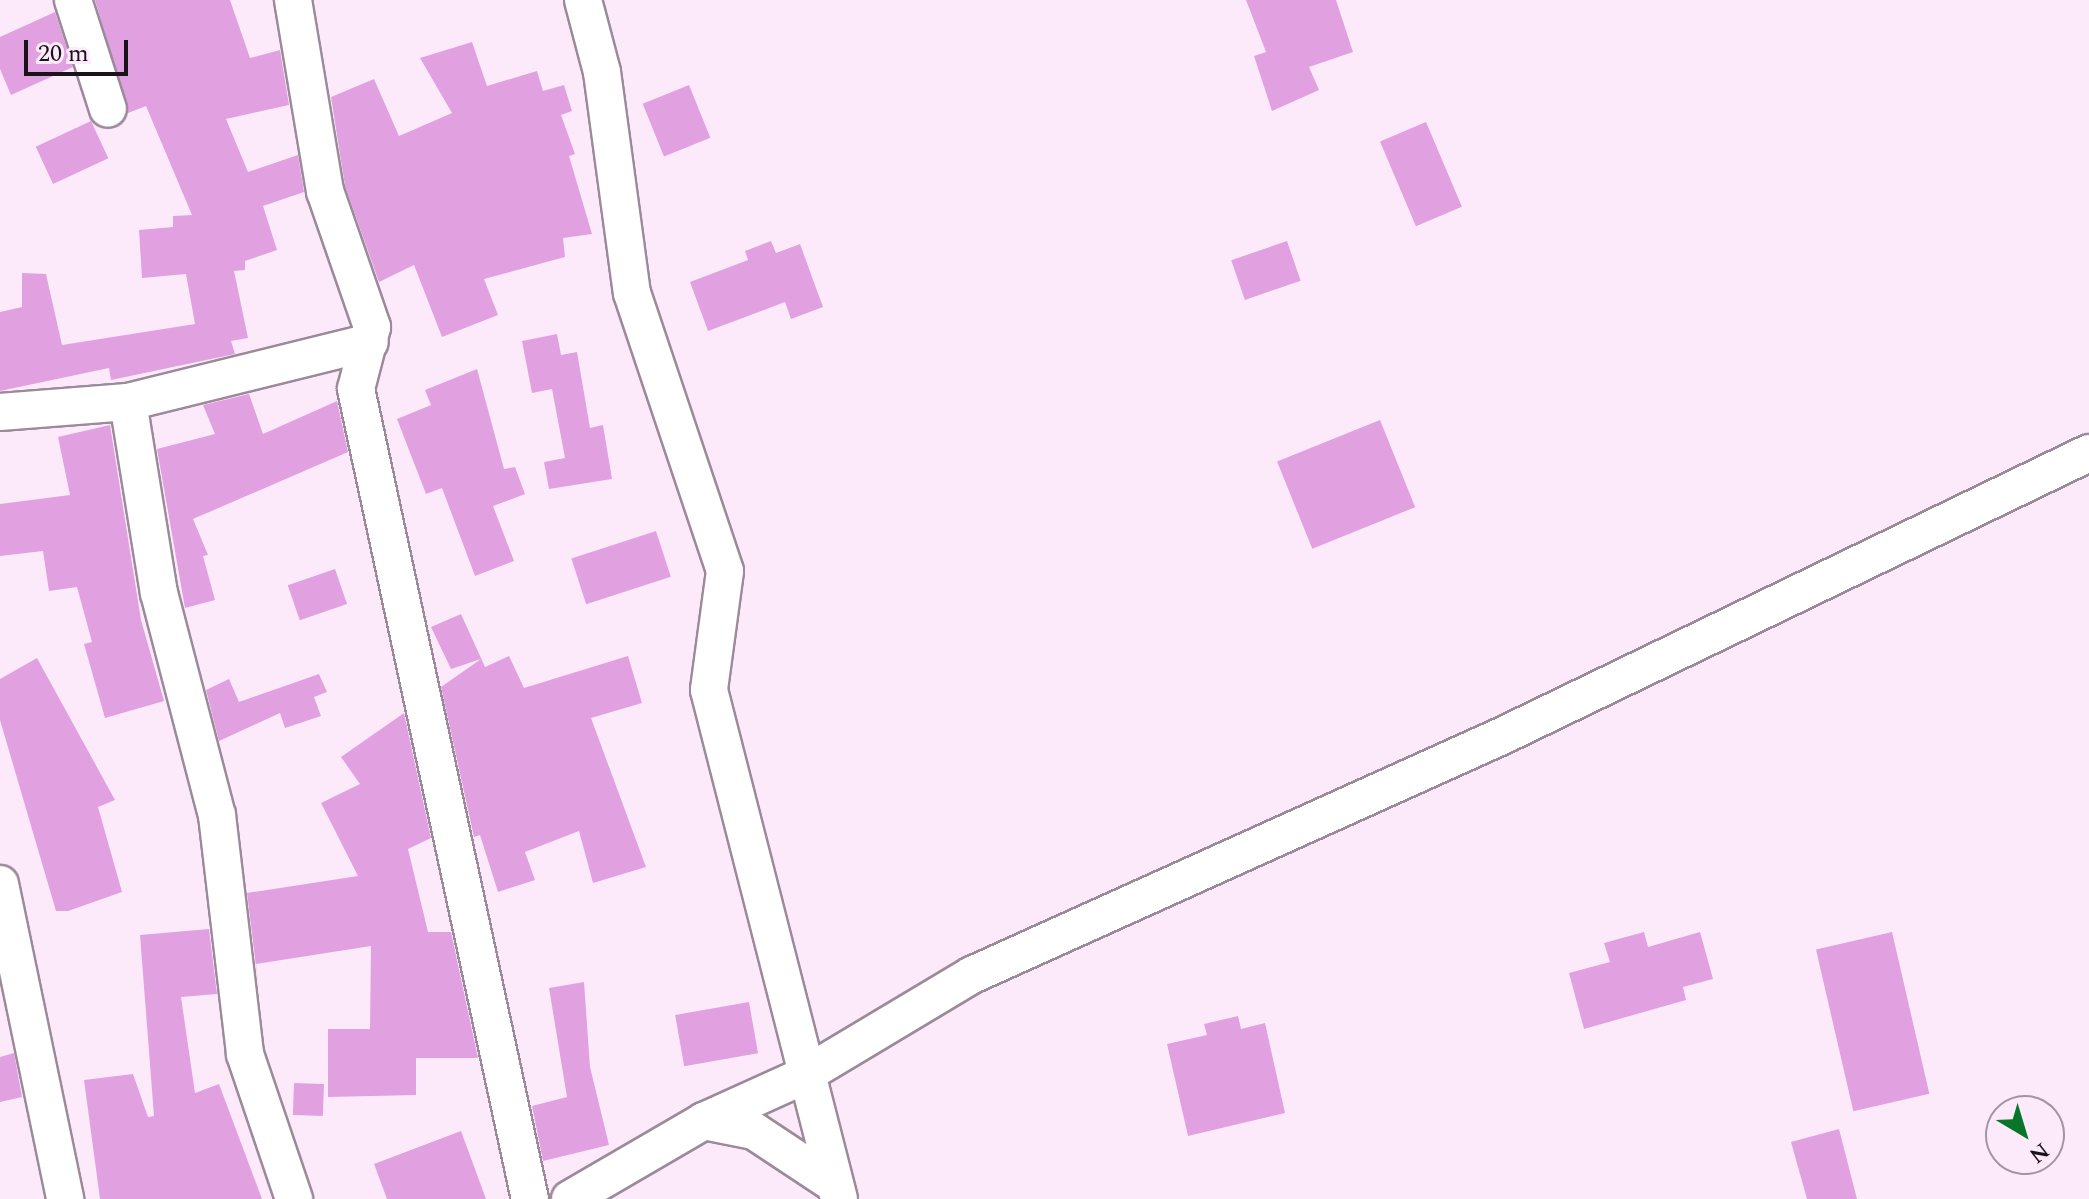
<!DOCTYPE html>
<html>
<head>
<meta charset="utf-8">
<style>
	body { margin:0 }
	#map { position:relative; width:2089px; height:1199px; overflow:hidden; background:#fceafb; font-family:Spectral,serif }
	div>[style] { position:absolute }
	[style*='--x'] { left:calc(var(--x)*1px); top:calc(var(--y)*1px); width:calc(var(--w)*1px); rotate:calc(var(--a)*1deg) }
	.building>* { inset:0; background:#e1a1e0; transform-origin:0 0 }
	.roads { filter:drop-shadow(2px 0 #9b8a9a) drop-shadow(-2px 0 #9b8a9a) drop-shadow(0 2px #9b8a9a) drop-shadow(0 -2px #9b8a9a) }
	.minor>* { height:36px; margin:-18px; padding:0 18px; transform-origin:18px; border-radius:18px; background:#fff }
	span { translate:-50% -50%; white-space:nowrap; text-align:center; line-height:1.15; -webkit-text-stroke:6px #fceafb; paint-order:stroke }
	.north { position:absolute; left:1985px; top:1095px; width:80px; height:80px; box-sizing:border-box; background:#fceafb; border:2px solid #a294a1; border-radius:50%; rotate:142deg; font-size:22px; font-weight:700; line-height:32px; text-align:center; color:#1a1319 }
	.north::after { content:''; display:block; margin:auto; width:28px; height:36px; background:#087629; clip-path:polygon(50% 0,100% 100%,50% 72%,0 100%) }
	.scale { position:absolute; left:24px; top:40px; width:104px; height:36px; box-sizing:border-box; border:4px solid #1a1319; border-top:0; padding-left:10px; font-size:24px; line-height:28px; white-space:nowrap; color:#1a1319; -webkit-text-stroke:6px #fceafb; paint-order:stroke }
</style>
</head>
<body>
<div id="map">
	<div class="building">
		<i style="clip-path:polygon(95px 0,230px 0,250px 58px,280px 50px,289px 105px,226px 119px,248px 172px,298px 155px,304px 192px,263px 206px,277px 250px,245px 261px,245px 270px,234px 271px,248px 338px,231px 341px,235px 354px,111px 380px,109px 368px,0 391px,0 312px,22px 307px,22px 273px,46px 274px,62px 345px,195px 324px,186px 274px,142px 278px,139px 230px,173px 227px,173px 216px,192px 215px,146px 106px,128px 113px)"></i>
		<i style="clip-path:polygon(1246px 0,1336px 0,1353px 52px,1309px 67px,1319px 90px,1272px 111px,1254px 56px,1266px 52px)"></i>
		<i style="clip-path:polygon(55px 12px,73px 67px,11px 95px,0 69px,0 37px)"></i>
		<i style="clip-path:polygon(472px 42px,487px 86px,537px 71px,543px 91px,564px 85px,572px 111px,561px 115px,575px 154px,569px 156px,592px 234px,563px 238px,565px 257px,484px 279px,498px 315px,442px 337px,414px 265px,379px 282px,345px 186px,331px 97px,374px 79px,399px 136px,452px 113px,420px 58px)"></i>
		<i style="left:689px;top:85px;width:57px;height:50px;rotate:68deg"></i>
		<i style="left:91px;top:121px;width:41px;height:61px;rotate:65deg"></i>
		<i style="left:1426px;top:122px;width:92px;height:50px;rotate:67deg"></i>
		<i style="clip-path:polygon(771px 241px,776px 253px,800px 244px,823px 307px,791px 319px,785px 302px,708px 331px,690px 282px,748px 260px,745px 251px)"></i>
		<i style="left:1287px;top:241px;width:42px;height:59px;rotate:71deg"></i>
		<i style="clip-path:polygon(557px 334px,561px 355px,577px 352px,590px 428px,603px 425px,612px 479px,549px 489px,544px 462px,565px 458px,552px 389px,532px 393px,522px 341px)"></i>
		<i style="clip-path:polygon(477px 369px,504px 469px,515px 467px,525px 494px,493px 506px,514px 561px,475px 576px,442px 488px,426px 494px,397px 419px,431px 405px,425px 390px)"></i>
		<i style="clip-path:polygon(249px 394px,263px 434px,337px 401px,348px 452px,193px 519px,208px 555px,203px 556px,215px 600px,185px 608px,157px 449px,215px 434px,203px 405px)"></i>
		<i style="left:1380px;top:420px;width:94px;height:111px;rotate:68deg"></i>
		<i style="clip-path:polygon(110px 425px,141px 620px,164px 701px,105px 718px,84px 644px,92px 642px,77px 587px,49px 591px,43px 551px,0 556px,0 504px,70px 495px,58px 437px)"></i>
		<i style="left:656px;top:531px;width:48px;height:89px;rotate:72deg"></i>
		<i style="left:335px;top:569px;width:37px;height:50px;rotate:71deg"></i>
		<i style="clip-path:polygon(461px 614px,485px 667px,509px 656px,524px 688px,628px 656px,642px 703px,591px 718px,646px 867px,593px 883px,579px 831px,525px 852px,535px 880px,498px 892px,480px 835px,474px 837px,441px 687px,481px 659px,451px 669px,431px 627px)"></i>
		<i style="clip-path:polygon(37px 658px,115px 800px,98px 807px,122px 892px,68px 911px,56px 911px,0 720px,0 679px)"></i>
		<i style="clip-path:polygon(319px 674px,327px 692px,314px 697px,321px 716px,285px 728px,280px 713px,219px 741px,206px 690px,229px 679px,239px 702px)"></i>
		<i style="clip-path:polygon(404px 713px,431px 838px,408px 849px,428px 932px,451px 932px,478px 1058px,416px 1058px,416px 1095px,328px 1097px,328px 1029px,370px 1029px,371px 946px,256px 964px,259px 991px,247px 893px,358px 876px,321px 803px,360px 784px,341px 757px)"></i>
		<i style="clip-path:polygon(209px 929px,217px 994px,181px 997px,195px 1093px,219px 1084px,262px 1199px,100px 1199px,84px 1080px,133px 1074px,148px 1117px,154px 1116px,140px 935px)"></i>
		<i style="clip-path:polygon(1644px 932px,1648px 947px,1700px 932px,1713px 979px,1683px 987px,1686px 1000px,1584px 1029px,1569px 973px,1610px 962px,1604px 943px)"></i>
		<i style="left:1892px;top:932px;width:166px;height:78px;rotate:77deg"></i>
		<i style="clip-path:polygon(584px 982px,590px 1067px,609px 1145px,543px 1161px,532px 1106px,567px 1097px,549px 988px)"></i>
		<i style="left:749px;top:1002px;width:52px;height:75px;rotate:80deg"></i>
		<i style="clip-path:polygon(1238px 1016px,1241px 1029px,1265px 1023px,1285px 1113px,1188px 1136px,1167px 1044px,1207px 1035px,1204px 1024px)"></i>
		<i style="clip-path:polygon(14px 1053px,22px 1097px,0 1102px,0 1057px)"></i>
		<i style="left:294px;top:1083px;width:30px;height:32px;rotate:2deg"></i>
		<i style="clip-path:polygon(1839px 1129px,1857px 1199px,1807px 1199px,1791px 1142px)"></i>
		<i style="clip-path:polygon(461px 1131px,486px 1199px,387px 1199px,374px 1164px)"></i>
	</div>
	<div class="roads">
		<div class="minor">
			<i style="--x:73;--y:0;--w:114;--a:72.2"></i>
			<i style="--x:293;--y:0;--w:194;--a:80.5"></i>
			<i style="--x:325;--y:191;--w:144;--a:70.9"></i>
			<i style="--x:372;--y:327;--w:64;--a:104.5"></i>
			<i style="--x:356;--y:389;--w:828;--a:77.88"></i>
			<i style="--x:583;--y:0;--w:74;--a:75.2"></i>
			<i style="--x:602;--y:72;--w:223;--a:82.3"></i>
			<i style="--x:632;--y:293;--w:293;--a:71.5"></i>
			<i style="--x:725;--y:571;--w:120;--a:97.7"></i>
			<i style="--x:709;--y:690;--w:525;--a:75.67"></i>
			<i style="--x:128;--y:402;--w:193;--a:80.8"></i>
			<i style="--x:159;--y:593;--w:229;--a:75.4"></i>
			<i style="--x:217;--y:815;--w:241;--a:83.3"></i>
			<i style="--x:245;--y:1054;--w:153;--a:71.3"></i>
			<i style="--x:0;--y:412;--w:128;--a:-4.5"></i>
			<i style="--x:128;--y:402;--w:249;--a:-13.9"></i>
			<i style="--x:0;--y:884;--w:322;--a:78.3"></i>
			<i style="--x:704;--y:1121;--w:51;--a:11.3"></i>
			<i style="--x:754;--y:1131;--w:96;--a:33.5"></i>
			<i style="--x:570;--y:1199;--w:155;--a:-30.2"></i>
			<i style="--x:704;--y:1121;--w:109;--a:-24.4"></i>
			<i style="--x:803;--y:1076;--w:197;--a:-30.9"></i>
			<i style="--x:972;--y:975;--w:584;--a:-24.28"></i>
			<i style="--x:1504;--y:735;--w:649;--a:-25.74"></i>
		</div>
	</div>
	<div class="north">N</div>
	<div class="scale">20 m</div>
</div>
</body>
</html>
